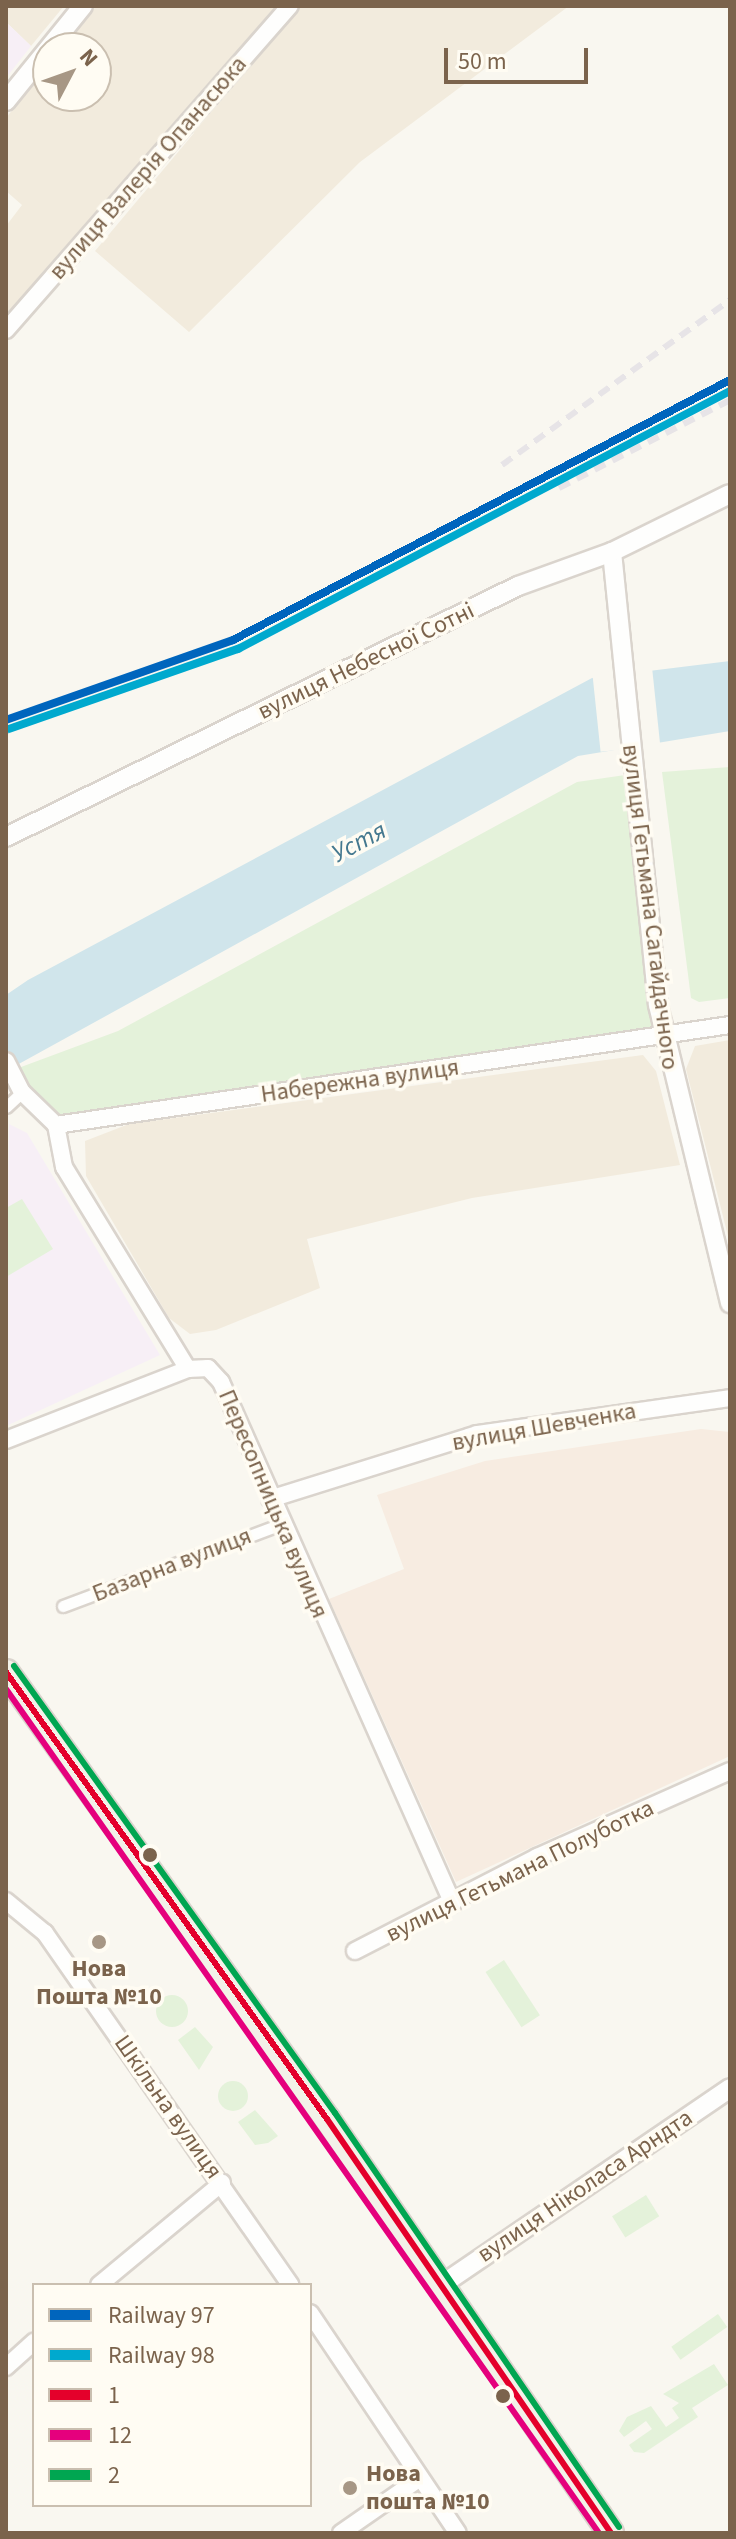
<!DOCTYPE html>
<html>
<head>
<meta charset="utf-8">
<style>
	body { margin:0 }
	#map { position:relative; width:736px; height:2539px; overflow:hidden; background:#f9f7f0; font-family:"Source Sans 3",sans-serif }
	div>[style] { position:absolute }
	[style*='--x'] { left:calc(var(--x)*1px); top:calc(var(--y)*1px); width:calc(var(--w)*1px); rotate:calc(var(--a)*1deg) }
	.residential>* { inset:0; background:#f2ebdd }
	.commercial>* { inset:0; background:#f7ece1 }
	.education>* { inset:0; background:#f7eff6 }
	.green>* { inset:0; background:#e4f2da; transform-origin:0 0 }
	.round { border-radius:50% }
	.water>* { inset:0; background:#d0e5eb }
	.pier>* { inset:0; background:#f9f7f0; transform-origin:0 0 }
	.roads { filter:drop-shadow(2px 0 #dad4cd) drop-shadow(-2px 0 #dad4cd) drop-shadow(0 2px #dad4cd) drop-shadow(0 -2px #dad4cd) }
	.pedestrian>* { height:11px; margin:-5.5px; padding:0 5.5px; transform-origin:5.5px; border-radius:5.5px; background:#fefefd }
	.minor>* { height:16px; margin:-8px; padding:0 8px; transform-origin:8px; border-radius:8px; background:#fefefd }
	.tertiary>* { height:18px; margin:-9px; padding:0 9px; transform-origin:9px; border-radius:9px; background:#fefefd }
	.primary>* { height:24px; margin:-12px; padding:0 12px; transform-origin:12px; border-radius:12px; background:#f3f1e8 }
	.rail>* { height:6px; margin-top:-3px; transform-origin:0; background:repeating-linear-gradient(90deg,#e7e4e7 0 12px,transparent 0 20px) }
	.bus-1>* { height:6px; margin:-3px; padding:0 3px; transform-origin:3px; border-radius:3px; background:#e4002b }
	.bus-2>* { height:6px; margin:-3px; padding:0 3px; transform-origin:3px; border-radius:3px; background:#e5007d }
	.bus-3>* { height:6px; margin:-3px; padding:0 3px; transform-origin:3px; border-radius:3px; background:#00a651 }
	.rail-1>* { height:8px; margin:-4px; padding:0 4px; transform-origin:4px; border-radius:4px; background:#0065bd }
	.rail-2>* { height:8px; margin:-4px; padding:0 4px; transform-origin:4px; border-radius:4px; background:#00a9ce }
	.dots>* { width:22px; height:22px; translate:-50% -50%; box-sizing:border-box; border:4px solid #fffcf3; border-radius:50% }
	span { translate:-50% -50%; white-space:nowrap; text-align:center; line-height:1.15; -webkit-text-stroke:7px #fffcf3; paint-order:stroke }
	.street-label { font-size:24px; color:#7b634c }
	.poi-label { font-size:24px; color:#7b634c; font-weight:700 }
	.left { translate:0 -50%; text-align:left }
	.water-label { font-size:26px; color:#44788f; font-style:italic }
	.frame { position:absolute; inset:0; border:8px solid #7b634c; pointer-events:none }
	.legend { position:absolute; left:32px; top:2283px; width:280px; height:224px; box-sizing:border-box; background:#fffcf3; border:2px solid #cabfb0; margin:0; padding:10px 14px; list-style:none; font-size:24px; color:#7b634c }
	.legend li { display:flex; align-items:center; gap:16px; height:40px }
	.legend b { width:40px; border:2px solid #cabfb0 }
	.north { position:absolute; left:32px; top:32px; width:80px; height:80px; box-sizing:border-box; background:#fffcf3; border:2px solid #cabfb0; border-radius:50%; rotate:49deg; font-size:22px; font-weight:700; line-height:32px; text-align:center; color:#7b634c }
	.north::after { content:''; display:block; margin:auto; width:28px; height:36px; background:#a79785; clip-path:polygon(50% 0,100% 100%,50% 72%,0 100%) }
	.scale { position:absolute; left:444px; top:48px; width:144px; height:36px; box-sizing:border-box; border:4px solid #7b634c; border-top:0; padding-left:10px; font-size:24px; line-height:28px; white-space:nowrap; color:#7b634c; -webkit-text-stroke:6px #fffcf3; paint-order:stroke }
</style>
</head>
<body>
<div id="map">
	<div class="residential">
		<i style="clip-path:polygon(6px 6px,64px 6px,31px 46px,6px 22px)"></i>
		<i style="clip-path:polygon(96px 6px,569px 6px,360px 162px,189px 332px,95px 251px,194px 133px,181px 122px,6px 316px,6px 226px,22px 205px,6px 191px,6px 118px,48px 65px,48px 96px,96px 96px,96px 48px,62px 48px)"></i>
		<i style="clip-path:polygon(730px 1040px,730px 1244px,686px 1069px,695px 1046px)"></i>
		<i style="clip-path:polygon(643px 1055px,656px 1071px,680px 1165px,472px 1198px,307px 1239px,320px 1288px,216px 1330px,190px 1334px,169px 1318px,86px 1176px,85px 1141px,129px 1124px)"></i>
	</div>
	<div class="commercial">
		<i style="clip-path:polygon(701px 1429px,730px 1432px,730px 1756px,456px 1882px,329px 1599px,404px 1569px,377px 1495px,485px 1461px)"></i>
	</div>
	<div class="education">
		<i style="clip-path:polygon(6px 22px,31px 46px,6px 78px)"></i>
		<i style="clip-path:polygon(9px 1124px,27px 1133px,160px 1355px,6px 1426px)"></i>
	</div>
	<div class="green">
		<i style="clip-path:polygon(730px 767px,730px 998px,699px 1002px,691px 998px,662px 772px)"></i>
		<i style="clip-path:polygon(632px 774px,663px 1037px,56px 1125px,13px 1070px,118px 1031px,577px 782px)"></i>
		<i style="clip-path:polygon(22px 1199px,53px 1249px,6px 1277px,6px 1208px)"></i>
		<i style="left:504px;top:1960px;width:66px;height:22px;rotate:57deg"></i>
		<i class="round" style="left:156px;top:1995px;width:32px;height:32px"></i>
		<i style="clip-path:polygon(195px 2027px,213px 2047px,199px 2070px,178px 2040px)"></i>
		<i class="round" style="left:218px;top:2081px;width:30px;height:30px"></i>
		<i style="clip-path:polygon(255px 2110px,278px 2136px,268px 2143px,255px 2145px,238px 2122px)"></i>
		<i style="left:646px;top:2195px;width:25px;height:40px;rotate:58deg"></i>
		<i style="left:718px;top:2314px;width:16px;height:57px;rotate:55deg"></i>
		<i style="clip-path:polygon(714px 2364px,728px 2385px,692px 2408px,698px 2417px,644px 2453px,634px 2452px,629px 2445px,652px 2429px,646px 2421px,624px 2437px,619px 2431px,627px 2417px,651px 2406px,666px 2427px,679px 2418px,672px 2408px,679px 2403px,663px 2394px)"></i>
	</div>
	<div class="water">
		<i style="clip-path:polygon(730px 661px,730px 731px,578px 756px,6px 1071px,6px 995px,28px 980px,592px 678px)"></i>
	</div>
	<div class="pier">
		<i style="left:652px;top:667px;width:79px;height:60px;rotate:84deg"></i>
	</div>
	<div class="roads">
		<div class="pedestrian">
			<i style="--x:6;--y:1107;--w:22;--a:-43"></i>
			<i style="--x:63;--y:1606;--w:233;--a:-20.6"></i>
		</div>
		<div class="minor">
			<i style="--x:6;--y:330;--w:431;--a:-48.8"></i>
			<i style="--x:6;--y:1061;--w:35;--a:63"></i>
			<i style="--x:22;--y:1092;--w:47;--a:44.1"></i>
			<i style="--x:56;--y:1125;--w:43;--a:79.2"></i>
			<i style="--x:64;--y:1167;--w:237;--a:58.5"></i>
			<i style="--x:56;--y:1125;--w:681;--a:-8.44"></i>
			<i style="--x:6;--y:1440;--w:195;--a:-21.3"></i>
			<i style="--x:188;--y:1369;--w:20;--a:-3"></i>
			<i style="--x:208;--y:1368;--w:19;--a:47"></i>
			<i style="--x:221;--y:1382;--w:571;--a:66.04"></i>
			<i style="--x:270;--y:1499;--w:217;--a:-17.4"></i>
			<i style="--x:477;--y:1434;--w:256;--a:-8.1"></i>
			<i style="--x:6;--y:1901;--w:50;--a:39.4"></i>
			<i style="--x:45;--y:1933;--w:429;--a:55.1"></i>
			<i style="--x:355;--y:1951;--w:205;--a:-27.3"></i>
			<i style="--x:537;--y:1857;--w:211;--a:-24"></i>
			<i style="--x:99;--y:2285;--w:160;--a:-39.7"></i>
			<i style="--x:310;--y:2313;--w:265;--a:56.1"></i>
			<i style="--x:6;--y:2367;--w:38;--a:-42"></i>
			<i style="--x:341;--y:2533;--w:96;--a:-34.8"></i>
		</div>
		<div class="tertiary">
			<i style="--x:6;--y:101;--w:122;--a:-51"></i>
			<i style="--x:612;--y:552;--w:455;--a:84.2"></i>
			<i style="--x:658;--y:1005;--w:307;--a:76.4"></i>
			<i style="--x:6;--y:837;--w:570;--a:-26.12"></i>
			<i style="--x:518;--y:586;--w:100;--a:-19.9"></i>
			<i style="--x:612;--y:552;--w:131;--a:-26.2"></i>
			<i style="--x:440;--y:2286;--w:351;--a:-34.3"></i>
		</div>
		<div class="primary">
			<i style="--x:6;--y:1672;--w:550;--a:54.32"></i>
			<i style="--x:327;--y:2119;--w:502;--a:55.55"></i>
		</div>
	</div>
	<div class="rail">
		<i style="--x:502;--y:465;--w:281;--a:-35.9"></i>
		<i style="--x:559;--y:488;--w:192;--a:-27.2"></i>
	</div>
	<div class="bus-1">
		<i style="--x:6;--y:1672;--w:550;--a:54.32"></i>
		<i style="--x:327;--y:2119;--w:502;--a:55.55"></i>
	</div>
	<div class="bus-2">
		<i style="--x:6;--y:1689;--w:1031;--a:54.91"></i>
	</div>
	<div class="bus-3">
		<i style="--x:14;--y:1666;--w:550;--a:54.32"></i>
		<i style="--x:335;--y:2113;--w:502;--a:55.55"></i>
	</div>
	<div class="rail-1">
		<i style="--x:6;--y:720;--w:241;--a:-19.4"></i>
		<i style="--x:233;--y:640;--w:561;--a:-27.62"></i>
	</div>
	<div class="rail-2">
		<i style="--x:9;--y:729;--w:243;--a:-19.3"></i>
		<i style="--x:238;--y:649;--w:556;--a:-27.67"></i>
	</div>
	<div class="dots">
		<i style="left:150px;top:1855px;background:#7b634c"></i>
		<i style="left:99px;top:1942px;background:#a79785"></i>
		<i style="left:503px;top:2396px;background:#7b634c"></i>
		<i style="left:350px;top:2488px;background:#a79785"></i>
	</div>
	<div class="street-label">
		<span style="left:148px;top:168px;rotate:-49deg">вулиця Валерія Опанасюка</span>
		<span style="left:366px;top:661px;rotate:-26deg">вулиця Небесної Сотні</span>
		<span style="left:650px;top:907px;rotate:83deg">вулиця Гетьмана Сагайдачного</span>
		<span style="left:360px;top:1081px;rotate:-8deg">Набережна вулиця</span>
		<span style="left:544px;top:1427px;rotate:-10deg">вулиця Шевченка</span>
		<span style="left:273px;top:1504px;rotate:67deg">Пересопницька вулиця</span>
		<span style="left:172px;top:1565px;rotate:-21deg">Базарна вулиця</span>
		<span style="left:520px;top:1871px;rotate:-26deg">вулиця Гетьмана Полуботка</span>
		<span style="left:168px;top:2107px;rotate:55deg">Шкільна вулиця</span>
		<span style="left:585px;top:2186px;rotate:-34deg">вулиця Ніколаса Арндта</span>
	</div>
	<div class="poi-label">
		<span style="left:99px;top:1983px">Нова<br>Пошта №10</span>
		<span class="left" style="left:366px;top:2488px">Нова<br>пошта №10</span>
	</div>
	<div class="water-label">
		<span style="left:359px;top:842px;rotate:-28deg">Устя</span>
	</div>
	<div class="frame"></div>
	<ul class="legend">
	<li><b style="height:10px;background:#0065bd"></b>Railway 97</li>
	<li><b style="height:10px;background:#00a9ce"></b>Railway 98</li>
	<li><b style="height:10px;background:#e4002b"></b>1</li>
	<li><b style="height:10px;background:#e5007d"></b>12</li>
	<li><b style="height:10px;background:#00a651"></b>2</li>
	</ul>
	<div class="north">N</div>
	<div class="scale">50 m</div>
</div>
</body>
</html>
